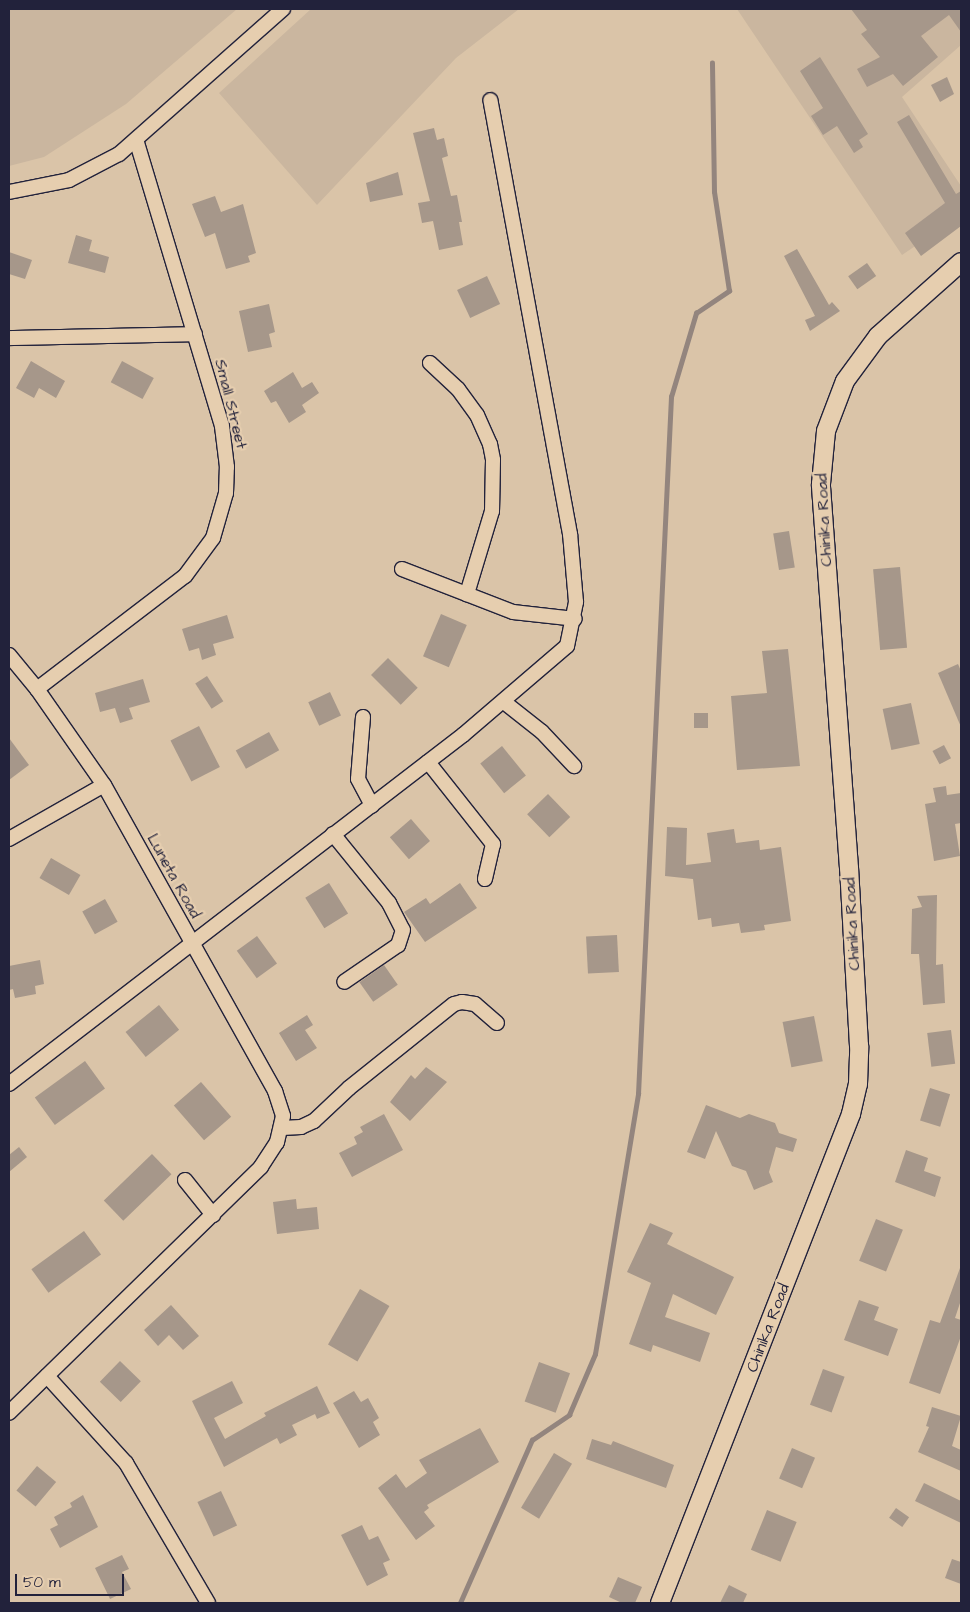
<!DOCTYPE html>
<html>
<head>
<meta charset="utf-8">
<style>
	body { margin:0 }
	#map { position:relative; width:970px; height:1612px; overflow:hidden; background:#dac4a8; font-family:"Architects Daughter",sans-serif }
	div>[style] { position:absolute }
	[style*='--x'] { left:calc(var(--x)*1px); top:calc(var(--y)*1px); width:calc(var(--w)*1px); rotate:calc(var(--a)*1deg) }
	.built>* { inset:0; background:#cab69f }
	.stream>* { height:4.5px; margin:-2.25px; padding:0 2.25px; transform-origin:2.25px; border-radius:2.25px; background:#93857e }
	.building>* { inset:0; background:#a6978a; transform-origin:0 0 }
	.roads { filter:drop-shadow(1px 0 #22223b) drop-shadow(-1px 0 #22223b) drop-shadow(0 1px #22223b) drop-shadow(0 -1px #22223b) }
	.minor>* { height:14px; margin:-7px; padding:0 7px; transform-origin:7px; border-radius:7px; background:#e6ceaf }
	.major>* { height:18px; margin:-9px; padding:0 9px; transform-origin:9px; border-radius:9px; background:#e6ceaf }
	span { translate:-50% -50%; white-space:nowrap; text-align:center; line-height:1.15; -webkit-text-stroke:4.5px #e6ceaf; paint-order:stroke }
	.street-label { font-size:16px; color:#22223b }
	.frame { position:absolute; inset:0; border:10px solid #22223b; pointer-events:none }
	.scale { position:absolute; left:15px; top:1574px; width:109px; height:22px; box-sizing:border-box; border:2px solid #22223b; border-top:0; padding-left:6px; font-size:15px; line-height:18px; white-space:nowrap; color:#22223b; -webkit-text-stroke:4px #e6ceaf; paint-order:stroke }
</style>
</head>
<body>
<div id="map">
	<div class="built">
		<i style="clip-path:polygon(9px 9px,237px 9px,126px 104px,44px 157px,9px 166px)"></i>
		<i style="clip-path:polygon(311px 9px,519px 9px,456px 58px,317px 205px,219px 93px)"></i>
		<i style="clip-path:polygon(737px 9px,961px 9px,961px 45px,902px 97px,961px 186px,961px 215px,902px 255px)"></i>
	</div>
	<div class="stream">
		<i style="--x:460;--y:1603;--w:178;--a:-66.2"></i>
		<i style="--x:532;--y:1440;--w:45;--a:-34"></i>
		<i style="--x:569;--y:1415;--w:66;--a:-66.9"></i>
		<i style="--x:595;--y:1354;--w:264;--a:-80.6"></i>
		<i style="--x:638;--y:1094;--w:698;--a:-87.29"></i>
		<i style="--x:671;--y:397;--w:88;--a:-73.4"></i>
		<i style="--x:696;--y:313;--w:40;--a:-34"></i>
		<i style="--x:729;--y:291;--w:100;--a:-98.6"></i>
		<i style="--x:714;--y:192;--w:129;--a:-90.9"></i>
	</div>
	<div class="building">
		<i style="clip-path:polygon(851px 9px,961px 9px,961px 32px,949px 15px,921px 36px,938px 57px,903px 86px,893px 74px,867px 87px,857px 69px,880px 57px,861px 34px,867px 30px)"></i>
		<i style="clip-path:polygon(820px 57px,868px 134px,859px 140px,863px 147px,854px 153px,837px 126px,823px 135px,811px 116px,823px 108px,800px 71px)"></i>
		<i style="clip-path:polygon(947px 77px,954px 94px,940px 102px,931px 85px)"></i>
		<i style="clip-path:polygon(909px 115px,956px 194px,961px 191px,961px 226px,921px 256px,905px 233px,945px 203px,897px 122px)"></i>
		<i style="clip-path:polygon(434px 128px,437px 140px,444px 138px,448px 156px,442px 158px,451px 196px,457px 195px,462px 222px,459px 222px,463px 245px,439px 250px,433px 221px,422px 223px,418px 203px,430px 201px,413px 133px)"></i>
		<i style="clip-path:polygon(398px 172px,403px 195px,370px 202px,366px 183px)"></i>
		<i style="clip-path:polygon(215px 196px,221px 212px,243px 204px,256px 253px,248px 256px,250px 262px,226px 269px,215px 233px,205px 237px,192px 204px)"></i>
		<i style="clip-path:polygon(76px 235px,92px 240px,89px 251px,109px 257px,105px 273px,68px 263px)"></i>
		<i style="clip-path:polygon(797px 249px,829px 305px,832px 302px,840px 311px,810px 331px,805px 320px,815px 316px,784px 256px)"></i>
		<i style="clip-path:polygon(9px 252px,32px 260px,25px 279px,9px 274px)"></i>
		<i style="left:867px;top:263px;width:16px;height:23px;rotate:55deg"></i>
		<i style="left:487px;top:276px;width:31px;height:33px;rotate:65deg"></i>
		<i style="clip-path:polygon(269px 304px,275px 332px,269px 334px,272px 347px,248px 352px,239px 311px)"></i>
		<i style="clip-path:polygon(31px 361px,65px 381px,56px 398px,39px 388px,34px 398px,16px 388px)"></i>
		<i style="left:122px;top:361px;width:36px;height:24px;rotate:28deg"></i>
		<i style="clip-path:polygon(293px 372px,302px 388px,312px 382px,319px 393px,302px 405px,306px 412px,289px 423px,276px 401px,271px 403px,264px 391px)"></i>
		<i style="left:789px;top:531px;width:37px;height:16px;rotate:81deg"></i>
		<i style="left:900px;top:567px;width:81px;height:27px;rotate:85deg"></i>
		<i style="left:441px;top:614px;width:28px;height:46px;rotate:23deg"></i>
		<i style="clip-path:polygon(227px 615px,234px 638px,213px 644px,216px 655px,202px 660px,199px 648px,189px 651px,182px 629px)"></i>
		<i style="clip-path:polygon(788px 649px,800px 766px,737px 770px,731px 696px,767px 693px,762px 651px)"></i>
		<i style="left:388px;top:658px;width:42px;height:24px;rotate:45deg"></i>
		<i style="clip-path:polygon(958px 664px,961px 671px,961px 727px,938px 673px)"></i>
		<i style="left:207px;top:676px;width:30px;height:14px;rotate:57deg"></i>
		<i style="clip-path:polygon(143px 679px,150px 702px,129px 708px,133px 719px,120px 723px,115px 708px,100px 712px,95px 693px)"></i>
		<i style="left:330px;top:692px;width:26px;height:24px;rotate:65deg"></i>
		<i style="left:911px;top:703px;width:42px;height:29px;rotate:78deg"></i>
		<i style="left:694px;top:713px;width:14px;height:15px"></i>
		<i style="left:199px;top:726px;width:46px;height:32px;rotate:63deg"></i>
		<i style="left:269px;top:732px;width:21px;height:38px;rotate:61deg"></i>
		<i style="clip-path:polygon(9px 738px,29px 765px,9px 780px)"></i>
		<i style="left:944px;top:745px;width:15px;height:13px;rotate:62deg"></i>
		<i style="left:502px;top:746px;width:38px;height:28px;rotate:51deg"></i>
		<i style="clip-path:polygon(946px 786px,947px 795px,961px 793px,961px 823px,955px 824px,960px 856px,934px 861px,925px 804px,936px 802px,933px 788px)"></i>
		<i style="left:548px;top:794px;width:32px;height:29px;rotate:46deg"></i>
		<i style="left:411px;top:819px;width:29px;height:28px;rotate:49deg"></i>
		<i style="clip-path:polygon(667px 827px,687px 828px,686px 865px,711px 862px,707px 833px,734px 829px,736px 843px,759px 840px,760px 850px,781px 847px,791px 921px,764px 925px,765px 930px,741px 933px,739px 923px,712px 927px,711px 918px,698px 920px,693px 879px,665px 876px)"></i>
		<i style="left:51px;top:858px;width:34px;height:23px;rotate:30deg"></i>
		<i style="left:329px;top:883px;width:36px;height:28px;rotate:58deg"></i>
		<i style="clip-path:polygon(460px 883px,477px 908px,425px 942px,404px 912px,426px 898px,430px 904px)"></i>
		<i style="clip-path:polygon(937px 895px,936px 965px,943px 964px,945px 1003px,923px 1005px,919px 954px,911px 954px,912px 909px,922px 907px,917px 896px)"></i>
		<i style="left:105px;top:899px;width:26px;height:26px;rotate:61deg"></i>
		<i style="left:617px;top:935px;width:37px;height:31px;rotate:87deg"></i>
		<i style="left:257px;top:936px;width:34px;height:25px;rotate:54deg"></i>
		<i style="clip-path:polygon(40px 960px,44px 984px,35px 986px,36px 994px,15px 998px,13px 989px,9px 990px,9px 966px)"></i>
		<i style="left:384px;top:965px;width:24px;height:30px;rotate:55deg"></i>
		<i style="left:159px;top:1005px;width:32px;height:43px;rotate:51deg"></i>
		<i style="clip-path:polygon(307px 1015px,313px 1025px,305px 1030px,317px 1048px,296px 1061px,279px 1033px)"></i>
		<i style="left:814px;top:1016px;width:46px;height:32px;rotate:79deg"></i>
		<i style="left:951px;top:1030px;width:34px;height:24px;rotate:83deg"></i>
		<i style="left:85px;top:1061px;width:34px;height:62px;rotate:54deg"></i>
		<i style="clip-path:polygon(426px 1067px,447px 1082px,410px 1121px,390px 1102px,411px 1075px,415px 1079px)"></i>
		<i style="left:201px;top:1082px;width:46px;height:36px;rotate:49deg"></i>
		<i style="left:930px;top:1088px;width:21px;height:34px;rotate:17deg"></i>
		<i style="clip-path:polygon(706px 1105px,740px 1118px,749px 1114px,775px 1123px,779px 1133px,797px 1139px,793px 1152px,776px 1147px,769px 1172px,773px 1182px,754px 1190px,746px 1171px,732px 1166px,716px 1131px,705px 1159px,687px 1152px)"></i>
		<i style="clip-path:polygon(384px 1114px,403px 1150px,352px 1177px,339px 1153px,357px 1144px,354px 1137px,363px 1132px,360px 1127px)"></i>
		<i style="clip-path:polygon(19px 1147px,27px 1157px,9px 1172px,9px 1155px)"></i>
		<i style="clip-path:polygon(906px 1150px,928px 1158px,924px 1171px,941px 1177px,935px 1197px,895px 1182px)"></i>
		<i style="left:152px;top:1154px;width:28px;height:67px;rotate:46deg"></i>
		<i style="clip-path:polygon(296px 1199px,297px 1209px,317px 1207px,319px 1229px,277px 1234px,273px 1202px)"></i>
		<i style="left:876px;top:1219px;width:29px;height:45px;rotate:22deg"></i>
		<i style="clip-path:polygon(650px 1223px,673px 1233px,667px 1244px,734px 1277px,716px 1315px,673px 1294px,665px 1317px,710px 1333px,700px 1362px,653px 1345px,651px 1352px,629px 1344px,651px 1283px,627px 1272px)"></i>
		<i style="left:84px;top:1231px;width:29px;height:65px;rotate:54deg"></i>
		<i style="clip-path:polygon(960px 1268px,961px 1300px,955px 1318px,961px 1320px,961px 1336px,940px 1394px,909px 1383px,930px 1320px,940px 1323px)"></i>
		<i style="left:360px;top:1289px;width:34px;height:64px;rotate:30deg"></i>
		<i style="clip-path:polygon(859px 1300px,879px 1307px,874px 1320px,898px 1329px,888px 1356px,844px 1340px)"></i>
		<i style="clip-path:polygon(171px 1305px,199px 1336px,183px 1350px,169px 1335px,158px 1346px,144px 1330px)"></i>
		<i style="left:120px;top:1361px;width:29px;height:29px;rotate:44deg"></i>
		<i style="left:539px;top:1362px;width:33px;height:42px;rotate:20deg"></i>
		<i style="left:823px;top:1369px;width:23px;height:38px;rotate:20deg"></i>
		<i style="clip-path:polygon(232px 1381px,243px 1403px,214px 1418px,225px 1439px,266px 1416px,264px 1413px,317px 1386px,330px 1413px,317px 1419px,315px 1414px,292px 1425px,297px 1435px,280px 1444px,277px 1438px,224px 1467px,192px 1401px)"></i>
		<i style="clip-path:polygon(354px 1391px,361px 1402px,368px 1398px,379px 1418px,373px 1422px,380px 1435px,359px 1448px,333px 1403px)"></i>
		<i style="clip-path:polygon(932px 1407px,961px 1416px,952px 1446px,961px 1450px,961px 1471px,918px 1452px,929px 1427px,926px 1426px)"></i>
		<i style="clip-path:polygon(480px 1428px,499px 1462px,427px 1505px,429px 1508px,424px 1512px,435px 1526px,416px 1540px,378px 1488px,396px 1474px,406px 1488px,427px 1473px,419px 1460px)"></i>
		<i style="clip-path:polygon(592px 1439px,611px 1445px,613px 1441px,674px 1465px,666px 1488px,586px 1459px)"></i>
		<i style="left:792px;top:1448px;width:25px;height:33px;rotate:23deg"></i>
		<i style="left:554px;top:1453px;width:21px;height:64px;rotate:31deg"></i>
		<i style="left:37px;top:1466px;width:25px;height:32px;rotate:40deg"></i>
		<i style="clip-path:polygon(924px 1483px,961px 1501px,961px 1523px,915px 1501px)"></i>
		<i style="left:221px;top:1491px;width:38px;height:26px;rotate:65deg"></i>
		<i style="clip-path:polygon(83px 1495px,98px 1527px,60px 1548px,50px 1529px,58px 1525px,54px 1517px,72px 1507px,70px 1503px)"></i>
		<i style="left:896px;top:1508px;width:16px;height:12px;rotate:35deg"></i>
		<i style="left:767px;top:1510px;width:32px;height:43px;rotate:22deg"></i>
		<i style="clip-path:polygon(362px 1525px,369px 1540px,378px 1536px,390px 1560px,383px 1563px,388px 1575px,367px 1586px,341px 1535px)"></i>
		<i style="clip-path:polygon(122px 1555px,129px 1569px,122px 1572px,131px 1589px,110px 1599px,95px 1568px)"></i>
		<i style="clip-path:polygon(952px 1559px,961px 1562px,961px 1584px,945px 1578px)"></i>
		<i style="clip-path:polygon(618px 1577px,642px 1587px,635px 1603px,622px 1603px,609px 1597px)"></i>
		<i style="clip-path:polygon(729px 1585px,747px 1594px,743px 1603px,720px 1603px)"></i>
	</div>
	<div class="roads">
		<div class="minor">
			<i style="--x:9;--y:192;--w:61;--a:-11.3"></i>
			<i style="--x:69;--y:180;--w:56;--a:-27.5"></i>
			<i style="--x:119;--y:154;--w:219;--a:-41.5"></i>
			<i style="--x:9;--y:338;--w:186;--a:-1.2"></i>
			<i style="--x:430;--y:363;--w:38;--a:43"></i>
			<i style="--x:458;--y:389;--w:32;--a:54"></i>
			<i style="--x:477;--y:415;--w:32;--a:66"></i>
			<i style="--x:490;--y:444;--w:16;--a:79"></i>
			<i style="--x:493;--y:460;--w:51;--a:91.1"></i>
			<i style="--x:492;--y:511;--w:87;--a:106.8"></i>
			<i style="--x:402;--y:569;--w:119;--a:21.2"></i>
			<i style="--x:513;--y:612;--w:62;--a:6.4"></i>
			<i style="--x:9;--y:655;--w:44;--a:50.5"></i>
			<i style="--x:37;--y:689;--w:117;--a:55.1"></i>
			<i style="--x:104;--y:785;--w:351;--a:60.8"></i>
			<i style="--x:275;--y:1091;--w:26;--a:72"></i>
			<i style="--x:283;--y:1116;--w:27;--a:103"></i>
			<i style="--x:277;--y:1142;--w:30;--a:123"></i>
			<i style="--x:261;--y:1167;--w:352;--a:135.7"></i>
			<i style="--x:37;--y:689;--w:186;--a:-37.4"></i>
			<i style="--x:185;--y:576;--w:47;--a:-53.6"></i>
			<i style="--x:213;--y:538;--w:47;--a:-73.9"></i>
			<i style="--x:226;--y:493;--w:26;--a:-88"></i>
			<i style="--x:227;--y:467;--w:41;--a:-97"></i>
			<i style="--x:222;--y:426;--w:296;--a:-106.7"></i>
			<i style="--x:504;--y:702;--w:48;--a:38.3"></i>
			<i style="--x:542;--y:732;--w:47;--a:46.7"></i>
			<i style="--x:363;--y:717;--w:62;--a:94.6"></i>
			<i style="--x:358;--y:779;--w:30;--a:62"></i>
			<i style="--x:428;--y:762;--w:105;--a:51.6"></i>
			<i style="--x:493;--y:844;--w:36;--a:103"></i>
			<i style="--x:333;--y:834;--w:89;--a:50.9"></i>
			<i style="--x:389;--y:903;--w:30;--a:63"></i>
			<i style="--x:403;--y:930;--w:16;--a:108"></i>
			<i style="--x:398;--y:945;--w:65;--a:145.6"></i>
			<i style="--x:9;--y:839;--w:109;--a:-29.6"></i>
			<i style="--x:9;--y:1084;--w:573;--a:-37.55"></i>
			<i style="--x:463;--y:735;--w:137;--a:-40.6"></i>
			<i style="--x:567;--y:646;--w:45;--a:-78.4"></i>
			<i style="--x:576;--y:602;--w:68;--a:-95"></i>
			<i style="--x:570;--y:534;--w:441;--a:-100.4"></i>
			<i style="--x:282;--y:1128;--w:19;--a:-3"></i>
			<i style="--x:301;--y:1127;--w:14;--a:-25"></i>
			<i style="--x:314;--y:1121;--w:48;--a:-43.3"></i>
			<i style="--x:349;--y:1088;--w:134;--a:-38.7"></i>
			<i style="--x:454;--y:1004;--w:8;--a:-14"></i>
			<i style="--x:462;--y:1002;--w:13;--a:9"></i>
			<i style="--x:475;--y:1004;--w:29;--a:41"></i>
			<i style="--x:185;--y:1180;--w:45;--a:51.3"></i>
			<i style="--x:47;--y:1376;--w:118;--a:47.8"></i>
			<i style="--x:126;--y:1463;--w:162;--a:59.6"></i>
		</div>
		<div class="major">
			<i style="--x:660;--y:1603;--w:525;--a:-68.66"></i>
			<i style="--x:851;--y:1114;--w:31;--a:-77"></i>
			<i style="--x:858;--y:1084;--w:38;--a:-88"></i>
			<i style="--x:859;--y:1046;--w:178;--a:-93.2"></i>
			<i style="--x:849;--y:868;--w:385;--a:-94.2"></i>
			<i style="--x:821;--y:484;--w:53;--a:-84.6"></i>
			<i style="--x:826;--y:431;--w:53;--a:-69.2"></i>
			<i style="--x:845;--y:381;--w:56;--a:-53.7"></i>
			<i style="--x:878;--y:336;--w:111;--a:-41.7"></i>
		</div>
	</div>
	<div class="street-label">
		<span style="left:231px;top:404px;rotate:76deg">Small Street</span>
		<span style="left:824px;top:520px;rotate:-93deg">Chinika Road</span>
		<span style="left:174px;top:876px;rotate:61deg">Luneta Road</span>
		<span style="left:852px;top:924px;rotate:-93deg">Chinika Road</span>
		<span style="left:768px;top:1328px;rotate:-69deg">Chinika Road</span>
	</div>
	<div class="frame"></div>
	<div class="scale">50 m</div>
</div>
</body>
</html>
